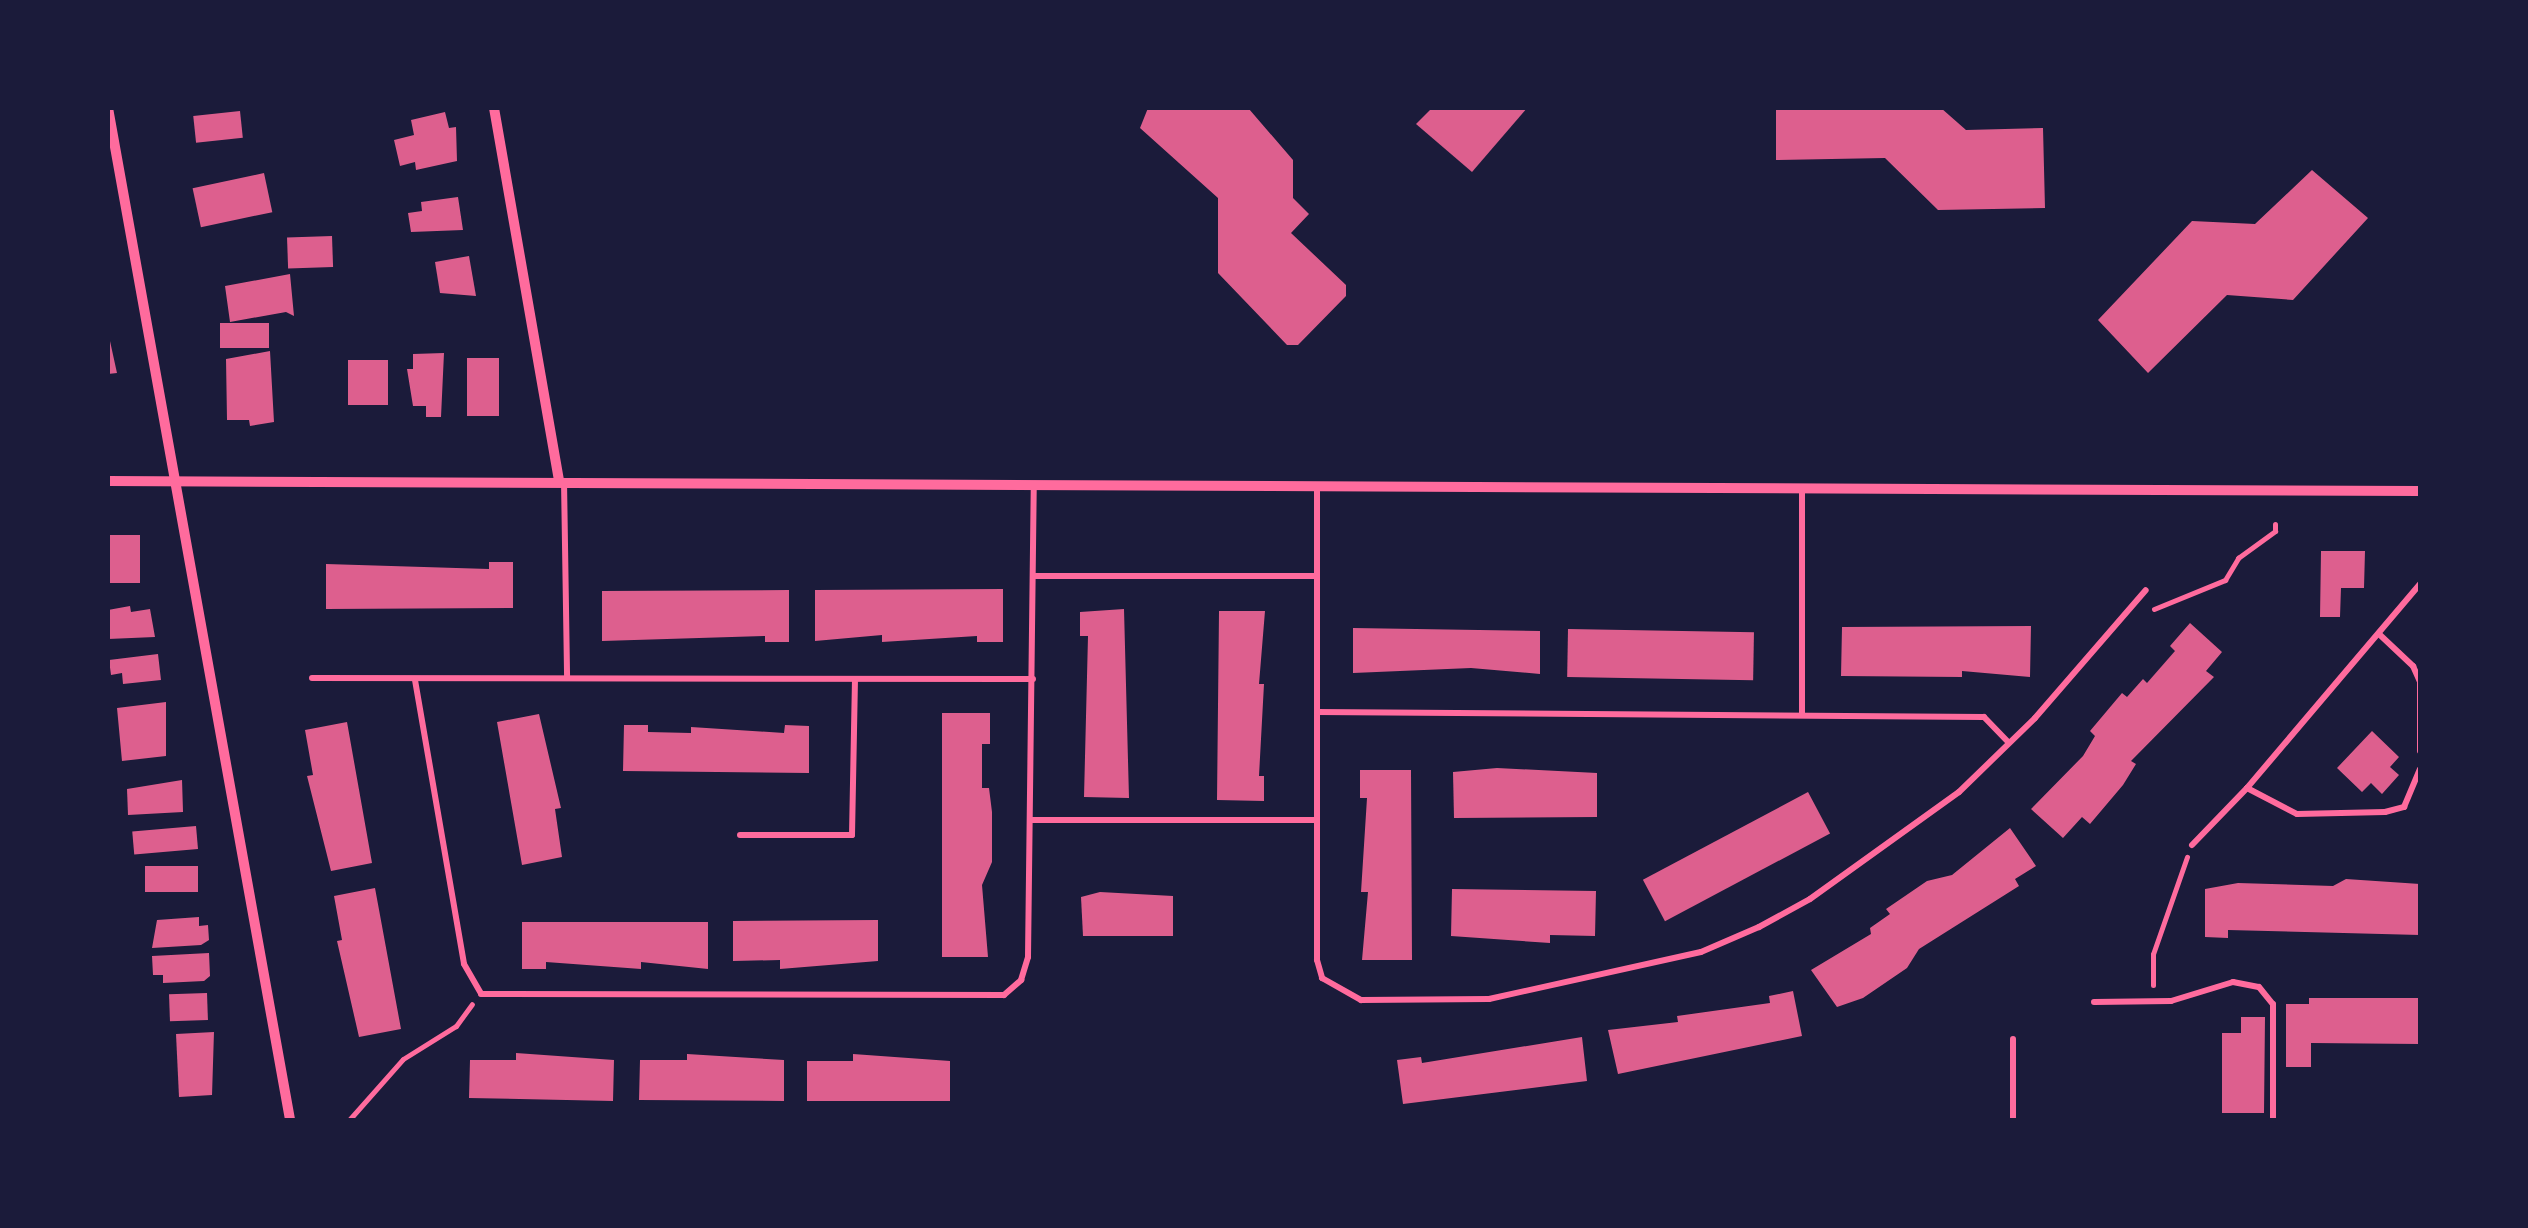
<!DOCTYPE html>
<html>
<head>
<meta charset="utf-8">
<style>
	body { margin:0 }
	#map { position:relative; width:2528px; height:1228px; overflow:hidden; background:#1b1b3a; font-family:Manrope,sans-serif }
	div>[style] { position:absolute }
	[style*='--x'] { left:calc(var(--x)*1px); top:calc(var(--y)*1px); width:calc(var(--w)*1px); rotate:calc(var(--a)*1deg) }
	.building>* { inset:0; background:#dd5f8e; transform-origin:0 0 }
	.path>* { height:5px; margin:-2.5px; padding:0 2.5px; transform-origin:2.5px; border-radius:2.5px; background:#ff6b9d }
	.service>* { height:6px; margin:-3px; padding:0 3px; transform-origin:3px; border-radius:3px; background:#ff6b9d }
	.minor>* { height:10px; margin:-5px; padding:0 5px; transform-origin:5px; border-radius:5px; background:#ff6b9d }
	span { translate:-50% -50%; white-space:nowrap; text-align:center; line-height:1.15; -webkit-text-stroke:8px #1b1b3a; paint-order:stroke }
	.frame { position:absolute; inset:0; border:110px solid #1b1b3a; pointer-events:none }
</style>
</head>
<body>
<div id="map">
	<div class="building">
		<i style="clip-path:polygon(1148px 108px,1249px 109px,1293px 160px,1293px 198px,1309px 214px,1291px 233px,1346px 285px,1346px 296px,1298px 345px,1287px 345px,1218px 273px,1218px 198px,1140px 128px)"></i>
		<i style="clip-path:polygon(1432px 108px,1527px 108px,1472px 172px,1416px 124px)"></i>
		<i style="clip-path:polygon(1776px 108px,1941px 108px,1966px 130px,2043px 128px,2045px 208px,1938px 210px,1885px 158px,1776px 160px)"></i>
		<i style="left:240px;top:111px;width:27px;height:47px;rotate:84deg"></i>
		<i style="clip-path:polygon(445px 112px,449px 128px,456px 127px,457px 161px,416px 170px,415px 162px,400px 166px,394px 140px,414px 135px,411px 120px)"></i>
		<i style="clip-path:polygon(2312px 170px,2368px 218px,2293px 300px,2227px 295px,2148px 373px,2098px 320px,2192px 221px,2255px 224px)"></i>
		<i style="left:264px;top:173px;width:40px;height:73px;rotate:78deg"></i>
		<i style="clip-path:polygon(458px 197px,463px 230px,411px 232px,408px 213px,422px 211px,421px 202px)"></i>
		<i style="left:332px;top:236px;width:31px;height:45px;rotate:88deg"></i>
		<i style="clip-path:polygon(469px 256px,476px 296px,440px 293px,435px 262px)"></i>
		<i style="clip-path:polygon(290px 274px,294px 316px,286px 312px,230px 322px,225px 286px)"></i>
		<i style="left:220px;top:323px;width:49px;height:25px"></i>
		<i style="clip-path:polygon(108px 332px,117px 373px,108px 374px)"></i>
		<i style="clip-path:polygon(270px 351px,274px 422px,250px 426px,249px 420px,227px 420px,226px 359px)"></i>
		<i style="clip-path:polygon(444px 353px,441px 417px,426px 417px,426px 406px,413px 406px,407px 369px,413px 369px,413px 354px)"></i>
		<i style="left:467px;top:358px;width:32px;height:58px"></i>
		<i style="left:348px;top:360px;width:40px;height:45px"></i>
		<i style="left:108px;top:535px;width:32px;height:48px"></i>
		<i style="clip-path:polygon(2321px 551px,2365px 551px,2364px 588px,2341px 588px,2340px 617px,2320px 617px)"></i>
		<i style="clip-path:polygon(489px 562px,513px 562px,513px 608px,326px 609px,326px 564px,489px 569px)"></i>
		<i style="clip-path:polygon(1003px 589px,1003px 642px,977px 642px,977px 636px,882px 642px,882px 635px,815px 641px,815px 590px)"></i>
		<i style="clip-path:polygon(789px 590px,789px 642px,765px 642px,765px 636px,602px 641px,602px 591px)"></i>
		<i style="clip-path:polygon(130px 606px,131px 612px,150px 609px,155px 637px,108px 639px,108px 610px)"></i>
		<i style="clip-path:polygon(1124px 609px,1129px 798px,1084px 797px,1088px 636px,1080px 636px,1080px 612px)"></i>
		<i style="clip-path:polygon(1219px 611px,1265px 611px,1259px 684px,1264px 684px,1259px 776px,1264px 776px,1264px 801px,1217px 800px)"></i>
		<i style="clip-path:polygon(2190px 623px,2222px 652px,2206px 671px,2214px 677px,2131px 761px,2136px 764px,2123px 785px,2090px 824px,2082px 817px,2063px 838px,2031px 809px,2083px 756px,2095px 736px,2090px 731px,2122px 693px,2127px 697px,2143px 679px,2147px 683px,2175px 651px,2170px 646px)"></i>
		<i style="clip-path:polygon(2031px 626px,2030px 677px,1962px 671px,1962px 677px,1841px 676px,1842px 627px)"></i>
		<i style="clip-path:polygon(1353px 628px,1540px 631px,1540px 674px,1471px 668px,1353px 673px)"></i>
		<i style="left:1568px;top:629px;width:186px;height:48px;rotate:1deg"></i>
		<i style="clip-path:polygon(158px 654px,161px 680px,123px 684px,122px 673px,111px 675px,109px 660px)"></i>
		<i style="clip-path:polygon(166px 702px,166px 756px,122px 761px,117px 708px)"></i>
		<i style="clip-path:polygon(942px 713px,990px 713px,990px 744px,982px 744px,982px 788px,989px 788px,992px 812px,992px 862px,982px 885px,988px 957px,942px 957px)"></i>
		<i style="clip-path:polygon(539px 714px,561px 808px,555px 809px,562px 857px,522px 865px,497px 722px)"></i>
		<i style="clip-path:polygon(347px 722px,372px 863px,331px 871px,307px 776px,313px 775px,305px 730px)"></i>
		<i style="clip-path:polygon(624px 725px,648px 725px,648px 732px,691px 733px,691px 727px,784px 733px,785px 725px,809px 726px,809px 773px,623px 771px)"></i>
		<i style="clip-path:polygon(2372px 731px,2399px 757px,2390px 767px,2399px 775px,2382px 794px,2371px 783px,2362px 792px,2337px 768px)"></i>
		<i style="clip-path:polygon(1497px 768px,1597px 773px,1597px 817px,1454px 818px,1453px 772px)"></i>
		<i style="clip-path:polygon(1360px 770px,1411px 770px,1412px 960px,1362px 960px,1368px 892px,1361px 892px,1367px 798px,1360px 798px)"></i>
		<i style="clip-path:polygon(182px 780px,183px 812px,128px 815px,127px 789px)"></i>
		<i style="left:1808px;top:792px;width:47px;height:187px;rotate:62deg"></i>
		<i style="left:196px;top:826px;width:23px;height:64px;rotate:85deg"></i>
		<i style="clip-path:polygon(2010px 828px,2036px 866px,2015px 879px,2019px 886px,1919px 949px,1907px 968px,1863px 998px,1837px 1007px,1811px 970px,1871px 934px,1870px 928px,1890px 914px,1886px 909px,1927px 881px,1952px 875px)"></i>
		<i style="left:198px;top:866px;width:26px;height:53px;rotate:90deg"></i>
		<i style="clip-path:polygon(2346px 879px,2420px 884px,2420px 935px,2228px 930px,2228px 938px,2205px 937px,2205px 889px,2238px 883px,2333px 886px)"></i>
		<i style="clip-path:polygon(375px 888px,401px 1029px,359px 1037px,337px 941px,342px 940px,334px 896px)"></i>
		<i style="clip-path:polygon(1452px 889px,1596px 891px,1595px 936px,1550px 935px,1550px 943px,1451px 936px)"></i>
		<i style="clip-path:polygon(1100px 892px,1173px 896px,1173px 936px,1083px 936px,1081px 897px)"></i>
		<i style="clip-path:polygon(199px 917px,199px 926px,208px 925px,209px 940px,201px 945px,152px 948px,157px 920px)"></i>
		<i style="clip-path:polygon(878px 920px,878px 961px,780px 969px,780px 960px,733px 961px,733px 921px)"></i>
		<i style="clip-path:polygon(522px 922px,708px 922px,708px 969px,641px 962px,641px 969px,546px 962px,546px 969px,522px 969px)"></i>
		<i style="clip-path:polygon(209px 953px,210px 976px,204px 981px,163px 983px,163px 975px,153px 975px,152px 956px)"></i>
		<i style="clip-path:polygon(1793px 991px,1802px 1036px,1618px 1074px,1608px 1030px,1678px 1022px,1677px 1016px,1770px 1003px,1769px 996px)"></i>
		<i style="left:207px;top:993px;width:27px;height:38px;rotate:88deg"></i>
		<i style="clip-path:polygon(2309px 998px,2420px 998px,2420px 1044px,2311px 1043px,2311px 1067px,2286px 1067px,2286px 1004px,2309px 1004px)"></i>
		<i style="clip-path:polygon(2241px 1017px,2265px 1017px,2264px 1113px,2222px 1113px,2222px 1033px,2241px 1033px)"></i>
		<i style="clip-path:polygon(214px 1032px,212px 1095px,179px 1097px,176px 1034px)"></i>
		<i style="clip-path:polygon(1582px 1037px,1587px 1081px,1403px 1104px,1397px 1060px,1421px 1057px,1422px 1063px)"></i>
		<i style="clip-path:polygon(516px 1053px,614px 1060px,613px 1101px,469px 1098px,470px 1060px,516px 1060px)"></i>
		<i style="clip-path:polygon(687px 1054px,784px 1060px,784px 1101px,639px 1100px,640px 1060px,687px 1060px)"></i>
		<i style="clip-path:polygon(853px 1054px,950px 1061px,950px 1101px,807px 1101px,807px 1061px,853px 1061px)"></i>
	</div>
	<div class="path">
		<i style="--x:2154;--y:609;--w:77;--a:-22.2"></i>
		<i style="--x:2225;--y:580;--w:26;--a:-59"></i>
		<i style="--x:2238;--y:558;--w:46;--a:-36.1"></i>
		<i style="--x:2275;--y:531;--w:7;--a:-90"></i>
		<i style="--x:2153;--y:985;--w:31;--a:-90"></i>
		<i style="--x:2153;--y:954;--w:103;--a:-70.7"></i>
		<i style="--x:349;--y:1120;--w:81;--a:-48.5"></i>
		<i style="--x:403;--y:1059;--w:62;--a:-31.9"></i>
		<i style="--x:456;--y:1026;--w:27;--a:-54"></i>
	</div>
	<div class="service">
		<i style="--x:564;--y:481;--w:197;--a:89.1"></i>
		<i style="--x:1317;--y:487;--w:473;--a:90"></i>
		<i style="--x:1317;--y:960;--w:19;--a:74"></i>
		<i style="--x:1322;--y:978;--w:45;--a:29.4"></i>
		<i style="--x:1361;--y:1000;--w:128;--a:-0.4"></i>
		<i style="--x:1489;--y:999;--w:217;--a:-12.5"></i>
		<i style="--x:1701;--y:952;--w:63;--a:-23.3"></i>
		<i style="--x:1759;--y:927;--w:58;--a:-28.8"></i>
		<i style="--x:1810;--y:899;--w:183;--a:-35.7"></i>
		<i style="--x:1959;--y:792;--w:106;--a:-44.2"></i>
		<i style="--x:2035;--y:718;--w:169;--a:-49.1"></i>
		<i style="--x:1034;--y:576;--w:283;--a:0"></i>
		<i style="--x:2420;--y:584;--w:267;--a:130.3"></i>
		<i style="--x:2247;--y:788;--w:56;--a:27.5"></i>
		<i style="--x:2297;--y:814;--w:88;--a:-1.3"></i>
		<i style="--x:2385;--y:812;--w:20;--a:-15"></i>
		<i style="--x:2404;--y:807;--w:41;--a:-67.2"></i>
		<i style="--x:2379;--y:634;--w:47;--a:43.3"></i>
		<i style="--x:2413;--y:666;--w:17;--a:66"></i>
		<i style="--x:2420;--y:682;--w:69;--a:90"></i>
		<i style="--x:312;--y:678;--w:721;--a:0.08"></i>
		<i style="--x:415;--y:680;--w:288;--a:80.2"></i>
		<i style="--x:464;--y:964;--w:34;--a:60"></i>
		<i style="--x:481;--y:994;--w:523;--a:0.11"></i>
		<i style="--x:1004;--y:995;--w:23;--a:-41"></i>
		<i style="--x:1021;--y:980;--w:24;--a:-73"></i>
		<i style="--x:1028;--y:957;--w:471;--a:-89.3"></i>
		<i style="--x:1317;--y:712;--w:667;--a:0.43"></i>
		<i style="--x:1984;--y:717;--w:33;--a:46"></i>
		<i style="--x:1802;--y:713;--w:224;--a:-90"></i>
		<i style="--x:1032;--y:820;--w:284;--a:0"></i>
		<i style="--x:740;--y:835;--w:112;--a:0"></i>
		<i style="--x:852;--y:835;--w:155;--a:-88.9"></i>
		<i style="--x:2192;--y:845;--w:79;--a:-46"></i>
		<i style="--x:2094;--y:1002;--w:77;--a:-0.7"></i>
		<i style="--x:2171;--y:1001;--w:65;--a:-17"></i>
		<i style="--x:2233;--y:982;--w:26;--a:11"></i>
		<i style="--x:2259;--y:987;--w:22;--a:51"></i>
		<i style="--x:2273;--y:1004;--w:116;--a:90"></i>
		<i style="--x:2013;--y:1039;--w:81;--a:90"></i>
	</div>
	<div class="minor">
		<i style="--x:108;--y:108;--w:1028;--a:79.8"></i>
		<i style="--x:494;--y:108;--w:379;--a:80.1"></i>
		<i style="--x:108;--y:481;--w:2312;--a:0.25"></i>
	</div>
	<div class="frame"></div>
</div>
</body>
</html>
